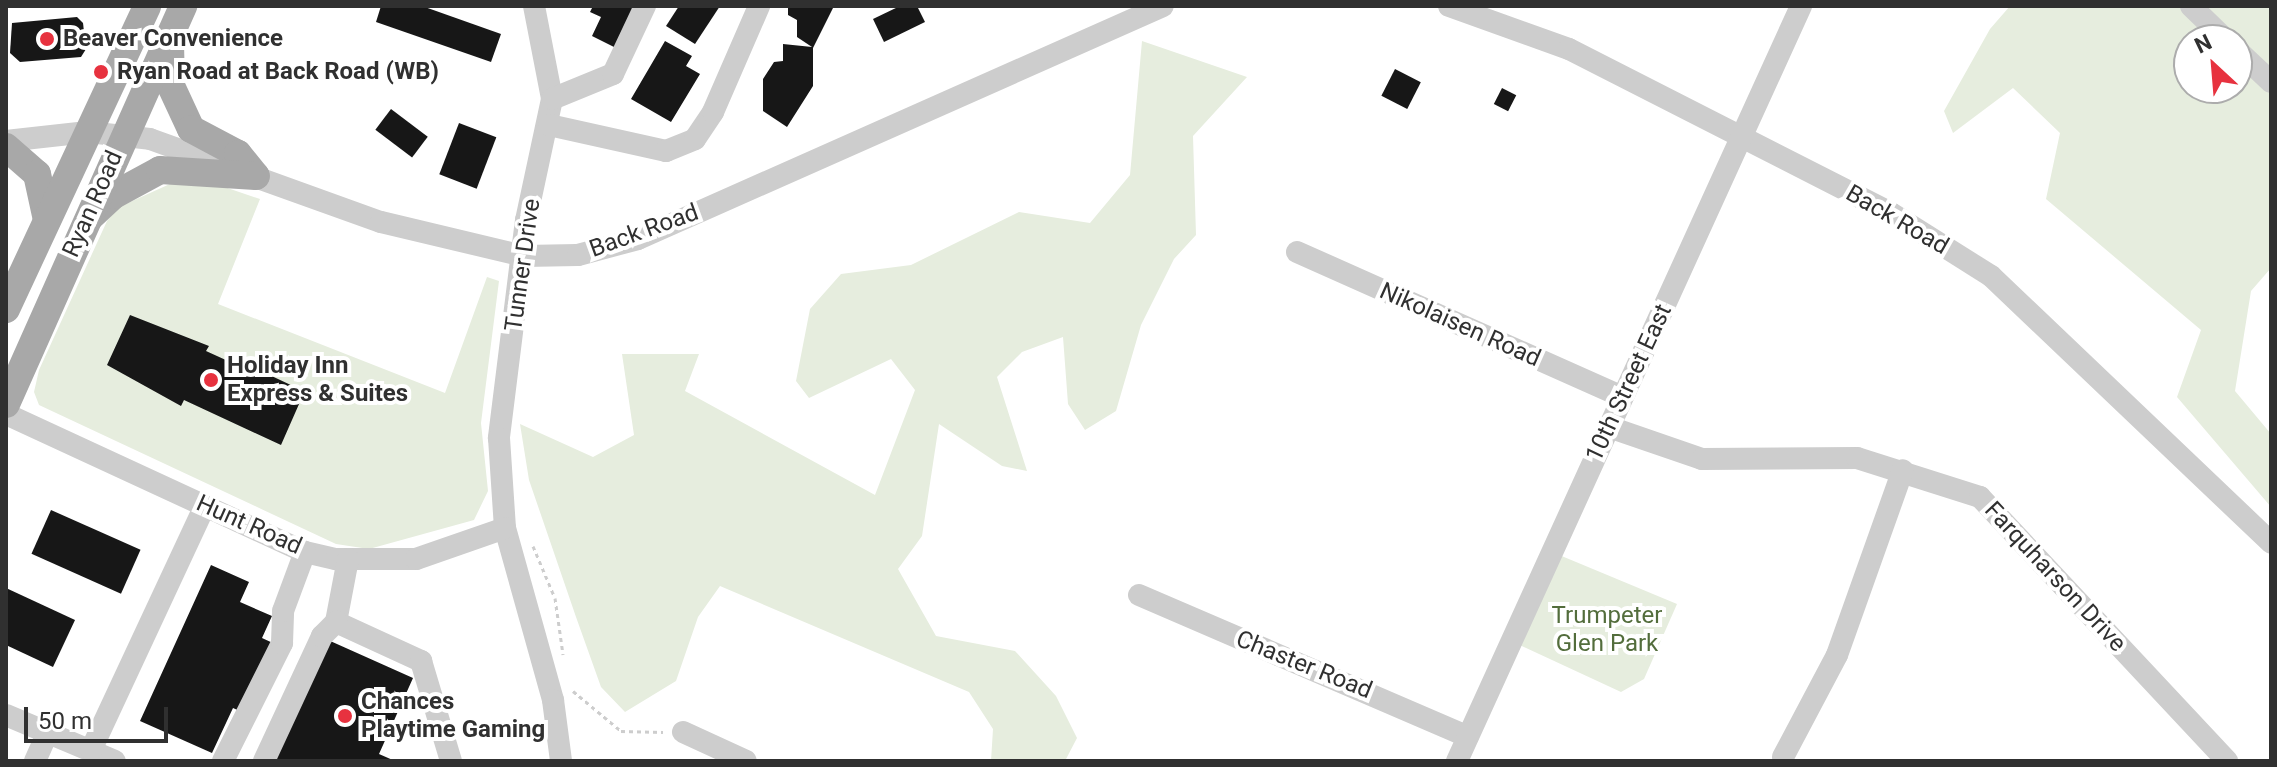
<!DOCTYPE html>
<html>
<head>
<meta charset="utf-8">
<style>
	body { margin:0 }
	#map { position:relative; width:2277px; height:767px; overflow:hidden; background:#fff; font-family:Roboto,sans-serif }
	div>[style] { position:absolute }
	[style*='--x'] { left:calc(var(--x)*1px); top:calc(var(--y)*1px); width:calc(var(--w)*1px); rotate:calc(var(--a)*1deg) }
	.green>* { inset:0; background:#e6edde }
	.building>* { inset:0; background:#171717; transform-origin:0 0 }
	.path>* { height:3px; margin-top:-1.5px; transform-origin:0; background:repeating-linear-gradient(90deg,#cdcdcd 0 4px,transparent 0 8px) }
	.minor>* { height:22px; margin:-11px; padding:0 11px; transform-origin:11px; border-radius:11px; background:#cdcdcd }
	.major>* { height:28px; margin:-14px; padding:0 14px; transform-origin:14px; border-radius:14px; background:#a8a8a8 }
	.dots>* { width:22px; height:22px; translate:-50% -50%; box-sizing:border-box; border:4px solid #fff; border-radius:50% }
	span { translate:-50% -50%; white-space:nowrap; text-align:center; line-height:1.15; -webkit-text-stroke:8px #fff; paint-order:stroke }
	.poi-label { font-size:24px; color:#303030; font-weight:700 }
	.left { translate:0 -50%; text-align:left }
	.street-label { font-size:24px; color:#303030 }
	.park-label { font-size:24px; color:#536d3c }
	.frame { position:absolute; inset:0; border:8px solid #303030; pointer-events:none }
	.north { position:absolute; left:2173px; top:24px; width:80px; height:80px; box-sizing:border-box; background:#fff; border:2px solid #acacac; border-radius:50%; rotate:334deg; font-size:22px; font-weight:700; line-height:32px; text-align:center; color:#303030 }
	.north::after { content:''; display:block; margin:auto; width:28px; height:36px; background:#e7323f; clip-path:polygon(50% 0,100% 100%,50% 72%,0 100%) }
	.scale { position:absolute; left:24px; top:707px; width:144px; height:36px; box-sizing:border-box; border:4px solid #303030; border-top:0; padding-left:10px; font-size:24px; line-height:28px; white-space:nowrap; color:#303030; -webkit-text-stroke:6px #fff; paint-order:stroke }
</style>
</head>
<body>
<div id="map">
	<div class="green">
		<i style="clip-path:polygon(evenodd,2010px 6px,2271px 6px,2271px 268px,2251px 291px,2235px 391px,2271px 434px,2271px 507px,2177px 397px,2201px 330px,2046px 199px,2060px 133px,2013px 88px,1953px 133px,1944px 111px,1990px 29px,2010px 6px,2189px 40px,2237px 40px,2237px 88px,2189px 88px,2189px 40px)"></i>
		<i style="clip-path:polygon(1142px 41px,1247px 77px,1193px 136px,1196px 235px,1174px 259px,1141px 325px,1116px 411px,1085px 430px,1068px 404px,1063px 337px,1022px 352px,997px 377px,1027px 471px,1002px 466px,939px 424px,922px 536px,898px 569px,936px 636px,1015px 651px,1056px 696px,1077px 738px,1065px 761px,991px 761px,993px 729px,969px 692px,720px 586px,698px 617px,676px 681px,625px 712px,601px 687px,576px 617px,529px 480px,520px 424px,593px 457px,634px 435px,622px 354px,699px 354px,685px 391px,875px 495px,915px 390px,891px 359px,809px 398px,796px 381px,810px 309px,841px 274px,911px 265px,1019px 212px,1090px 223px,1130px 175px)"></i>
		<i style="clip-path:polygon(181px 179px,204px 180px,260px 199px,218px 304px,445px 393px,487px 277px,499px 281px,481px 423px,488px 491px,474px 520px,369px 549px,336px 544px,39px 405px,34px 392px,39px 370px,107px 221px,119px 207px)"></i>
		<i style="clip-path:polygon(1552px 552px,1677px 604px,1644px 679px,1621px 692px,1511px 641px)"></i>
	</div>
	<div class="building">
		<i style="clip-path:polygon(381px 6px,422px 6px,501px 34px,491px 62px,376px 22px)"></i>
		<i style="clip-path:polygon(593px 6px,639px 6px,618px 49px,592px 36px,601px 17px,590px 12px)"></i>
		<i style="clip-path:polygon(679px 6px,720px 6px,695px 44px,666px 26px)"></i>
		<i style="clip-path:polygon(788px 6px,834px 6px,813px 48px,813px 86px,787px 127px,763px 111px,763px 79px,774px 62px,783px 61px,783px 44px,812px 47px,797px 37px,797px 20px,788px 15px)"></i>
		<i style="clip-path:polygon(900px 6px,917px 6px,925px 22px,884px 42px,873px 19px)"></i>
		<i style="clip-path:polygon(77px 17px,83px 23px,86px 49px,81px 57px,20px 62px,10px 53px,12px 23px)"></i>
		<i style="clip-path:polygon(665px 41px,692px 56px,686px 66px,700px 74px,671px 122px,631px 99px)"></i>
		<i style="left:1395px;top:69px;width:29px;height:30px;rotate:27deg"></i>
		<i style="left:1502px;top:88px;width:16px;height:18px;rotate:27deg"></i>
		<i style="left:391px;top:109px;width:46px;height:26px;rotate:37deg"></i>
		<i style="left:459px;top:123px;width:40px;height:55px;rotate:21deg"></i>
		<i style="clip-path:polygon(130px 315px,209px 346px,206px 351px,259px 375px,261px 371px,295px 387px,303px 395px,281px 445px,184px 400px,181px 406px,107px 365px)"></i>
		<i style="left:51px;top:510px;width:98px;height:48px;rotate:24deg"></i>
		<i style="clip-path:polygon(211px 565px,249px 582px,240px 602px,272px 616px,262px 638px,275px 644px,244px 713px,233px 708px,212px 753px,140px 721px)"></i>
		<i style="clip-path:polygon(6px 588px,75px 620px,53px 667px,6px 645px)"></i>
		<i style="clip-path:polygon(328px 640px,413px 678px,379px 754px,395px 761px,273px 761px)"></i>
	</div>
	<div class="path">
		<i style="--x:533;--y:546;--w:56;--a:67.1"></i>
		<i style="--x:555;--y:598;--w:57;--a:81.9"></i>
		<i style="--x:573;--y:691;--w:62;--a:39.8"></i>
		<i style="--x:621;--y:731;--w:42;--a:1.4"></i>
	</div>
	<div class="minor">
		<i style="--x:534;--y:6;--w:95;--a:79"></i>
		<i style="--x:552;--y:99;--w:124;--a:102.1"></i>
		<i style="--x:526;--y:220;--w:220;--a:97.1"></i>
		<i style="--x:499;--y:438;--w:90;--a:86.2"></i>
		<i style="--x:505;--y:528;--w:179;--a:74.4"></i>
		<i style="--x:553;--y:700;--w:62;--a:82.5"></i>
		<i style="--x:1449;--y:6;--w:127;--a:19.7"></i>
		<i style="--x:1569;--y:49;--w:361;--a:27"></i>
		<i style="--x:1891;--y:213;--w:118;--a:32.2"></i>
		<i style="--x:1991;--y:276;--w:387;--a:43.6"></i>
		<i style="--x:2191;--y:6;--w:49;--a:44.2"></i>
		<i style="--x:2237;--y:50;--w:47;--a:43.3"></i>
		<i style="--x:552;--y:99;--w:66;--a:-22.3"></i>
		<i style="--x:613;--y:74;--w:75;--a:-64.8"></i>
		<i style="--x:549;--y:125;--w:120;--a:12.5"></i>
		<i style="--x:666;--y:151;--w:31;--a:-22"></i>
		<i style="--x:695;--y:139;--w:32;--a:-56"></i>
		<i style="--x:713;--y:112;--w:116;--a:-66.5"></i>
		<i style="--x:6;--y:141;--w:82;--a:-6.3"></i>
		<i style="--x:88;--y:132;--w:62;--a:6.4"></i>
		<i style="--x:150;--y:139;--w:245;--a:19.8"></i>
		<i style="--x:381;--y:222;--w:147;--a:13.4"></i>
		<i style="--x:524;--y:256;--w:54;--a:-1.1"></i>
		<i style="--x:578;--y:255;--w:62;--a:-14.9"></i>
		<i style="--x:638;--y:239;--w:574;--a:-23.93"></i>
		<i style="--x:1297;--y:252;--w:356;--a:24"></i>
		<i style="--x:6;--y:414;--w:329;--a:24.8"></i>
		<i style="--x:305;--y:552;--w:32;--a:13"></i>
		<i style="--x:336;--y:559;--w:80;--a:0"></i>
		<i style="--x:416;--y:559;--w:94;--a:-19.2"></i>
		<i style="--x:1609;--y:427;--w:98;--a:19"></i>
		<i style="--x:1702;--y:459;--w:155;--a:-0.4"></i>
		<i style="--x:1857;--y:458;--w:129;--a:17.6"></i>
		<i style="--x:1980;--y:497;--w:362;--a:46.9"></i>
		<i style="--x:348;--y:559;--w:64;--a:100.8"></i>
		<i style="--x:336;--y:622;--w:94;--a:24.6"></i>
		<i style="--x:421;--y:661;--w:104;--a:73.3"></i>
		<i style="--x:1139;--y:595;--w:358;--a:23.3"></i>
		<i style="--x:6;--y:715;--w:118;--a:22.9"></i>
		<i style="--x:683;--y:732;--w:69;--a:24.7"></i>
		<i style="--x:91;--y:750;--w:269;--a:-65"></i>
		<i style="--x:1783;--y:757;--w:115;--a:-62.1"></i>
		<i style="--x:1837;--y:655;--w:196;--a:-70.4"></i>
		<i style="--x:35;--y:761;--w:32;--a:-66"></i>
		<i style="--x:223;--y:761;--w:132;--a:-63.4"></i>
		<i style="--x:282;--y:643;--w:32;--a:-88"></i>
		<i style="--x:283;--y:611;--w:63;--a:-69.6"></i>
		<i style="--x:264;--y:761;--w:138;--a:-65.1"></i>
		<i style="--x:322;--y:636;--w:20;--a:-45"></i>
		<i style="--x:1457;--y:761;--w:830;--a:-65.5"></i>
	</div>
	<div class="major">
		<i style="--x:170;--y:43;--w:43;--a:88.7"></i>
		<i style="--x:171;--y:86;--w:47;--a:65.1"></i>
		<i style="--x:191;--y:129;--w:53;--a:28"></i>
		<i style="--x:238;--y:154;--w:28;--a:51"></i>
		<i style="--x:6;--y:147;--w:41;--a:41.1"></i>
		<i style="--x:37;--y:174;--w:47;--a:77.7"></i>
		<i style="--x:90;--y:217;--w:33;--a:-43"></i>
		<i style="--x:114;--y:195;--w:52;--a:-28.5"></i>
		<i style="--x:160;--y:170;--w:96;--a:3.6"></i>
		<i style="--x:6;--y:309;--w:334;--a:-65"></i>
		<i style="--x:6;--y:404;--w:436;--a:-66"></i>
	</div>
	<div class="dots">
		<i style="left:47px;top:39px;background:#e7323f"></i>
		<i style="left:101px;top:72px;background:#e7323f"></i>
		<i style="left:211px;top:380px;background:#e7323f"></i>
		<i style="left:345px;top:716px;background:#e7323f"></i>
	</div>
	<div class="poi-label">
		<span class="left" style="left:63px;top:39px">Beaver Convenience</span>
		<span class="left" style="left:117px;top:72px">Ryan Road at Back Road (WB)</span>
		<span class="left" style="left:227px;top:380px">Holiday Inn<br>Express &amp; Suites</span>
		<span class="left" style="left:361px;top:716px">Chances<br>Playtime Gaming</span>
	</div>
	<div class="street-label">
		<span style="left:93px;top:204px;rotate:-66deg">Ryan Road</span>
		<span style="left:1897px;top:220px;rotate:30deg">Back Road</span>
		<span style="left:644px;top:231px;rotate:-20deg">Back Road</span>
		<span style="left:523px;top:265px;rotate:-82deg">Tunner Drive</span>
		<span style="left:1460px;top:325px;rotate:24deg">Nikolaisen Road</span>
		<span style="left:1629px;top:383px;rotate:-65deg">10th Street East</span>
		<span style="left:249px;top:525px;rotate:24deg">Hunt Road</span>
		<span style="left:2055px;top:577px;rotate:47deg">Farquharson Drive</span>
		<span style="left:1304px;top:665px;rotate:22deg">Chaster Road</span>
	</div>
	<div class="park-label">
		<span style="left:1607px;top:630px">Trumpeter<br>Glen Park</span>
	</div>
	<div class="frame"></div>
	<div class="north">N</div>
	<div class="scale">50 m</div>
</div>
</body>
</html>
